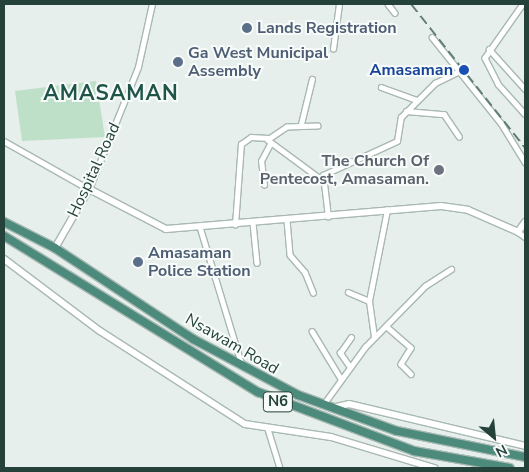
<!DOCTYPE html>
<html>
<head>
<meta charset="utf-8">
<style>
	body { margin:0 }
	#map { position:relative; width:529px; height:472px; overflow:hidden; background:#e6efeb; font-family:"Nunito Sans",sans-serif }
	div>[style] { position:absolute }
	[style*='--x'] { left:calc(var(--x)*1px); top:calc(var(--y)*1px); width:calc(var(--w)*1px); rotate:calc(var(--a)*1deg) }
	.green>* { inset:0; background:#bfe0c8 }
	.roads { filter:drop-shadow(1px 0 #a8b8b2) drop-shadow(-1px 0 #a8b8b2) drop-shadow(0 1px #a8b8b2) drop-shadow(0 -1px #a8b8b2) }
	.minor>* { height:4.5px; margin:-2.25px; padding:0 2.25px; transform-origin:2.25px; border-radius:2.25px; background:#fff }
	.secondary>* { height:6px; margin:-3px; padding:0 3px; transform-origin:3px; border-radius:3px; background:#fff }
	.trunk>* { height:8px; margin:-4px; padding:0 4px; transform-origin:4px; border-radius:4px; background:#4c8a7c }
	.rail>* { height:2px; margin-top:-1px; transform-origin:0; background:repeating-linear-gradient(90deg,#5f7d75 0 10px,transparent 0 15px) }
	.dots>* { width:14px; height:14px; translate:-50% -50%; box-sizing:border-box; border:2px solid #f7fbf9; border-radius:50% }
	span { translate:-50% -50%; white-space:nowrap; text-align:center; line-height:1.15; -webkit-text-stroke:4px #f7fbf9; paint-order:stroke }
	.shield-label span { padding:1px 4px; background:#f7fbf9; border:1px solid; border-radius:4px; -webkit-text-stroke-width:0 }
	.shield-label { font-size:15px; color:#24423a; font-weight:700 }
	.service-label { font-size:16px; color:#4e5e75; font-weight:700 }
	.left { translate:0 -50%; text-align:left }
	.transit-label { font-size:16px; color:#164399; font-weight:700 }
	.right { translate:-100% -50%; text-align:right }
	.worship-label { font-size:16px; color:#5b616d; font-weight:700 }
	.street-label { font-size:16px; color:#24423a }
	.district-label { font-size:21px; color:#1f5548; font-weight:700; letter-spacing:1px }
	.frame { position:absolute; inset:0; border:5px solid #24423a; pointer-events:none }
	.north { position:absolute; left:469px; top:412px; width:50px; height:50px; -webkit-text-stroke:4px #f7fbf9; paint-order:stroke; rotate:152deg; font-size:14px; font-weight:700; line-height:20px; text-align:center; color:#24423a }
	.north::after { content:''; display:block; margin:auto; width:18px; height:22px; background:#24423a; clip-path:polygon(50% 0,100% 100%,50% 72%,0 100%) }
</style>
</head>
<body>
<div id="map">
	<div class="green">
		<i style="clip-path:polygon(96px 81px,105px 137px,22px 141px,15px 91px)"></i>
	</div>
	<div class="roads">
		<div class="minor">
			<i style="--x:388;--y:4;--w:11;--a:52"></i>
			<i style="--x:523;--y:4;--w:66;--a:125.1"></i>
			<i style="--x:485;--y:58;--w:29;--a:63"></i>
			<i style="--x:498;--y:84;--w:40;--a:48"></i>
			<i style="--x:432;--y:37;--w:110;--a:51.3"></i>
			<i style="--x:501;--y:123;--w:46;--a:58.4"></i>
			<i style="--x:333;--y:49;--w:45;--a:-82.4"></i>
			<i style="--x:489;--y:49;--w:54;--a:48"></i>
			<i style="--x:381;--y:87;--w:38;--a:20"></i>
			<i style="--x:406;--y:111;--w:38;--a:5"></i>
			<i style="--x:444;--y:114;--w:27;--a:56"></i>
			<i style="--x:301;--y:124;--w:46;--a:-76.3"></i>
			<i style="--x:318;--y:126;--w:31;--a:178"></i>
			<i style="--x:287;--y:127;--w:23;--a:146"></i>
			<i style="--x:268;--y:140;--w:67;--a:36.5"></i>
			<i style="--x:4;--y:141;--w:98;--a:29.5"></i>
			<i style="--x:89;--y:189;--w:131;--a:-68.1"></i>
			<i style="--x:138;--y:67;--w:65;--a:-77.5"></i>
			<i style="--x:264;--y:185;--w:24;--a:-97"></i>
			<i style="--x:261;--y:161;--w:19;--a:-62"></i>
			<i style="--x:328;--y:217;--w:42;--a:-96.8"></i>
			<i style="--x:323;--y:175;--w:81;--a:-24.7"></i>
			<i style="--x:397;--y:141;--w:24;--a:-81"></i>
			<i style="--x:401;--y:117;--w:48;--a:-45"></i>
			<i style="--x:435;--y:83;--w:28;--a:-26"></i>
			<i style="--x:287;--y:220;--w:35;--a:85"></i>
			<i style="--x:290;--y:255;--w:23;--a:49"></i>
			<i style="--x:305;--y:272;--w:22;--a:68"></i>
			<i style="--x:253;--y:223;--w:40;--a:84.3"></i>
			<i style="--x:235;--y:225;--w:81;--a:-85.8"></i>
			<i style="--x:241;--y:144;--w:12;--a:-35"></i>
			<i style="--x:251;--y:137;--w:17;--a:3"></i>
			<i style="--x:200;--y:227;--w:144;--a:73.1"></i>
			<i style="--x:518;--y:232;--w:9;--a:36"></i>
			<i style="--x:348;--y:292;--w:23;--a:23"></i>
			<i style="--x:386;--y:326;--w:33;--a:41"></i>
			<i style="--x:411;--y:348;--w:19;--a:122"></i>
			<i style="--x:401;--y:364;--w:14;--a:45"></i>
			<i style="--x:312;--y:331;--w:54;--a:58.7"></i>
			<i style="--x:374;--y:337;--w:36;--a:-98"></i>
			<i style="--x:369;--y:301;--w:93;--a:-78.8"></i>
			<i style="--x:349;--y:366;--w:16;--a:-125"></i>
			<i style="--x:340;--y:353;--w:19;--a:-55"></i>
			<i style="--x:323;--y:405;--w:72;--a:-54.1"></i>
			<i style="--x:365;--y:347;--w:86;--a:-45.5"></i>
			<i style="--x:425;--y:286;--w:31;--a:-33"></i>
			<i style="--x:268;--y:429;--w:41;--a:72.9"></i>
		</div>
		<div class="secondary">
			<i style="--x:55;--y:248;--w:68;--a:-60"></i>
			<i style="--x:89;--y:189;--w:87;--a:27.5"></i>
			<i style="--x:166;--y:229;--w:276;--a:-4.8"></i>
			<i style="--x:441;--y:206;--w:27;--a:8"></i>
			<i style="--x:468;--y:210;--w:55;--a:23.7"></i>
			<i style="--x:518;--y:232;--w:12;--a:-55"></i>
			<i style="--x:4;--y:259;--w:120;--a:36.9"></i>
			<i style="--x:100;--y:331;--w:172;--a:32.7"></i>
			<i style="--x:245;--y:424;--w:87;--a:8.6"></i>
			<i style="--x:331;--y:437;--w:108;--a:16.8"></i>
			<i style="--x:332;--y:408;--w:17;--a:-13"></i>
			<i style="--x:349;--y:404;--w:181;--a:13.4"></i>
		</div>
		<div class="trunk">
			<i style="--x:4;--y:222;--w:57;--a:27"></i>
			<i style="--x:55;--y:248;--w:165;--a:33.4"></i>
			<i style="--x:193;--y:339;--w:119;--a:28.1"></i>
			<i style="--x:298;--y:395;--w:105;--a:20"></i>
			<i style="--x:397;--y:431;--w:131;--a:11.5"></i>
			<i style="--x:4;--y:236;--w:298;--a:31.6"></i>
			<i style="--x:258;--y:392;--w:167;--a:20.7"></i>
			<i style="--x:414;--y:451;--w:97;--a:10"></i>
		</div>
	</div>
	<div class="rail">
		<i style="--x:411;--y:4;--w:184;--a:51.6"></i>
	</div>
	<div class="dots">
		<i style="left:247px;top:28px;background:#5c6f8a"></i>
		<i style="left:178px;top:62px;background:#5c6f8a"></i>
		<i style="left:464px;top:70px;background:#1a4fb4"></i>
		<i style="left:439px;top:170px;background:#6b7280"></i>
		<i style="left:138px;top:262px;background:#5c6f8a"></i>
	</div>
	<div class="shield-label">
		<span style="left:278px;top:402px">N6</span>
	</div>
	<div class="service-label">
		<span class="left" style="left:257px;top:28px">Lands Registration</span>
		<span class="left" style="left:188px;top:62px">Ga West Municipal<br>Assembly</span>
		<span class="left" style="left:148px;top:262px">Amasaman<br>Police Station</span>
	</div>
	<div class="transit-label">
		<span class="right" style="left:453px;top:70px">Amasaman</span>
	</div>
	<div class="worship-label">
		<span class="right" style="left:429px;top:170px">The Church Of<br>Pentecost, Amasaman.</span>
	</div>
	<div class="street-label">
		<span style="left:94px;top:170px;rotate:-65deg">Hospital Road</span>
		<span style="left:232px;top:344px;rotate:30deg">Nsawam Road</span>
	</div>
	<div class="district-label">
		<span style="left:111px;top:93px">AMASAMAN</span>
	</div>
	<div class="frame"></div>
	<div class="north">N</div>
</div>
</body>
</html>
